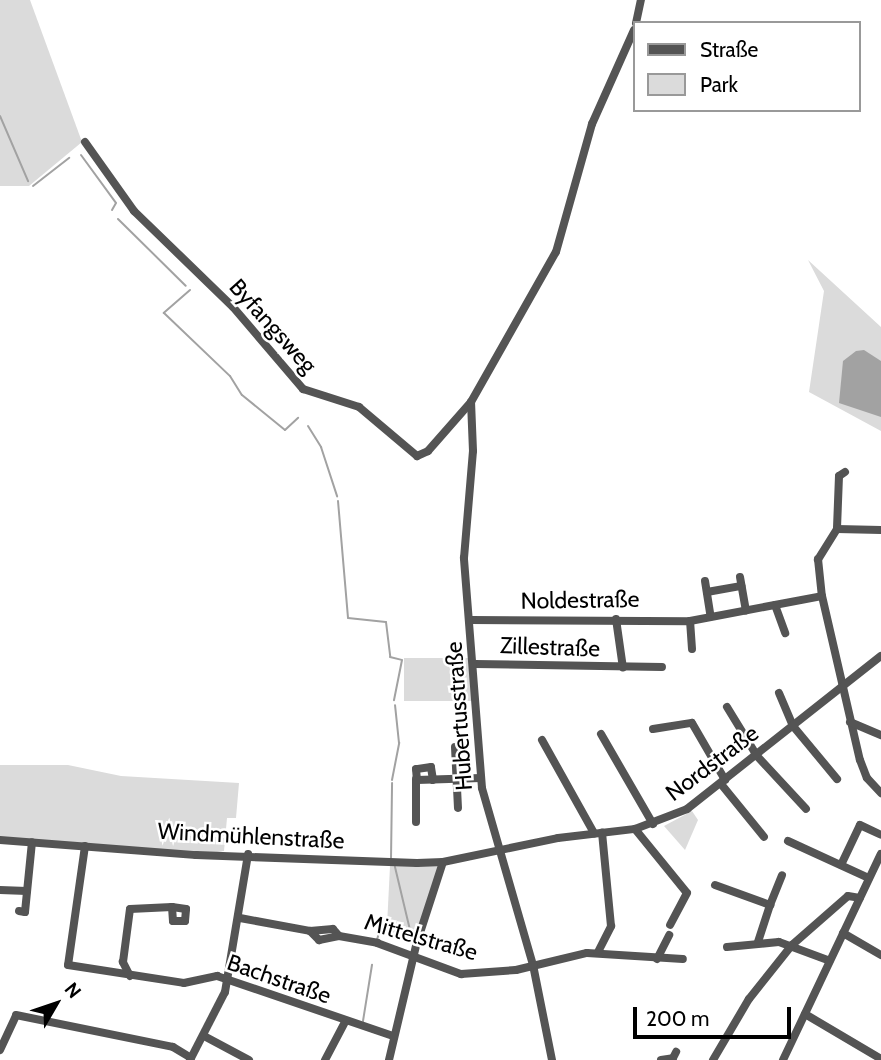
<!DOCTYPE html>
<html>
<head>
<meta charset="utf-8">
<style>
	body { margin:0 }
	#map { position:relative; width:881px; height:1060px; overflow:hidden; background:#fff; font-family:Cabin,sans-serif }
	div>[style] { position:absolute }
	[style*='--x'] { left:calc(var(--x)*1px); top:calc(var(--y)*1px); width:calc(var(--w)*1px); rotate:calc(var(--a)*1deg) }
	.green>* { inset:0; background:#dbdbdb; transform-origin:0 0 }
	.water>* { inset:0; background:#a2a2a2 }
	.stream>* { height:2px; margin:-1px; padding:0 1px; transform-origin:1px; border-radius:1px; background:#a2a2a2 }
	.minor>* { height:8px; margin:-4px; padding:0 4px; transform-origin:4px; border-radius:4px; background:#545454 }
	span { translate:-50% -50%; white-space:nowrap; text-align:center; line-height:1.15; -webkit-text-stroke:5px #fff; paint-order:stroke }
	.street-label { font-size:23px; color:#000 }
	.legend { position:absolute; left:633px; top:21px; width:228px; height:91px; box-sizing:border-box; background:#fff; border:2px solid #999; margin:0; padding:9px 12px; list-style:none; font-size:21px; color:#000 }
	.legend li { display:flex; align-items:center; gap:14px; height:35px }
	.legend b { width:35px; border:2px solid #999 }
	.north { position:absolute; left:21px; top:969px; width:70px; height:70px; -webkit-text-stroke:5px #fff; paint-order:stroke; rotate:51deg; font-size:19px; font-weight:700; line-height:28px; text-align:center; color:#000 }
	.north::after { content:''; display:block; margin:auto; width:24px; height:32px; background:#000; clip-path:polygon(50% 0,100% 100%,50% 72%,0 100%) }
	.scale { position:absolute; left:633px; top:1007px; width:158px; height:32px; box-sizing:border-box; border:4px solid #000; border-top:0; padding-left:9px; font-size:21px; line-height:24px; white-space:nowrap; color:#000; -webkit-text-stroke:5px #fff; paint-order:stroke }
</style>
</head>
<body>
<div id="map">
	<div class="green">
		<i style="clip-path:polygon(0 0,30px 0,82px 142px,29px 186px,0 186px)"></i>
		<i style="clip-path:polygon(808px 260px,881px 327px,881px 431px,809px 392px,824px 291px)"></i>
		<i style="left:404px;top:658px;width:69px;height:43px"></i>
		<i style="clip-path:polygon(0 765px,68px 765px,121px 776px,239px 783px,236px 818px,227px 818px,224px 851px,196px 855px,0 840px)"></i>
		<i style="clip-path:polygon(692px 811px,698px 820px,685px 850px,664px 826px)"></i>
		<i style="clip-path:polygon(441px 865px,417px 935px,387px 926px,390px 866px)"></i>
	</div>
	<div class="water">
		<i style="clip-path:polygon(864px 350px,881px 361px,881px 417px,839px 403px,843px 361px,856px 351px)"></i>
	</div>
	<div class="stream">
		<i style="--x:0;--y:116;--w:71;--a:66.7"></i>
		<i style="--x:81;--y:155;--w:59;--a:53.9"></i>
		<i style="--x:116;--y:203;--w:8;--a:120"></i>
		<i style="--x:33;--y:186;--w:46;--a:-37.9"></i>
		<i style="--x:118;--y:219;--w:95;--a:44.6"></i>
		<i style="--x:190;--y:290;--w:35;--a:139"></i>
		<i style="--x:164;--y:313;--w:91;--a:43.7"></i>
		<i style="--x:230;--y:376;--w:22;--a:58"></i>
		<i style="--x:242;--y:395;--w:55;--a:39.1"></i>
		<i style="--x:285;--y:430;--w:18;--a:-43"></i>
		<i style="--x:308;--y:426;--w:25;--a:58"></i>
		<i style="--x:321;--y:447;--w:52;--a:71.9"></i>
		<i style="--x:338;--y:501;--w:117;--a:85.1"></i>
		<i style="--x:348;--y:618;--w:38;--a:6"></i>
		<i style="--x:386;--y:622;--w:35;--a:83"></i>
		<i style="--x:390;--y:657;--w:12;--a:14"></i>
		<i style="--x:402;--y:660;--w:41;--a:101.3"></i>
		<i style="--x:392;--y:780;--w:38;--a:-79"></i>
		<i style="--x:399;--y:743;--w:38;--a:-96"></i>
		<i style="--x:391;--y:859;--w:76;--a:-89.2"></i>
		<i style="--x:377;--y:940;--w:11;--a:-75"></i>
		<i style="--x:380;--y:929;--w:28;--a:10"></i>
		<i style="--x:408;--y:934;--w:4;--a:-63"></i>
		<i style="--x:410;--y:930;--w:65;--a:-103.4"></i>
		<i style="--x:363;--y:1021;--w:57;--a:-80.9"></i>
	</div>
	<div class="minor">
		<i style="--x:636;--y:23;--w:24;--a:-78"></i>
		<i style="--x:85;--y:142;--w:85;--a:54.6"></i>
		<i style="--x:134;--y:211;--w:138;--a:44.1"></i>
		<i style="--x:233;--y:307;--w:108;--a:49.5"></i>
		<i style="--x:303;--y:389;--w:59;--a:17.8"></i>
		<i style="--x:359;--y:407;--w:76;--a:40.2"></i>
		<i style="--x:417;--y:456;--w:12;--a:-24"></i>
		<i style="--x:428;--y:451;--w:65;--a:-48.7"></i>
		<i style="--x:845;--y:472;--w:7;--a:146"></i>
		<i style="--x:839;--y:476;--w:53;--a:92.2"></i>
		<i style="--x:837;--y:529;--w:36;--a:122"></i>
		<i style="--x:818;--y:559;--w:37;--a:84"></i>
		<i style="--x:822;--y:596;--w:168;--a:77"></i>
		<i style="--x:860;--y:760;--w:19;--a:69"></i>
		<i style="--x:867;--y:778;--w:21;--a:47"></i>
		<i style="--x:837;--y:529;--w:44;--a:1.3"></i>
		<i style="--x:740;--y:577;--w:34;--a:80"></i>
		<i style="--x:705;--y:581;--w:36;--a:81"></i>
		<i style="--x:707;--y:592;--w:35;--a:-10"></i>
		<i style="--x:775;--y:605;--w:30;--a:70"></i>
		<i style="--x:616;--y:619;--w:49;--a:81.9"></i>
		<i style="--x:471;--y:620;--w:219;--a:0.3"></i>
		<i style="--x:692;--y:649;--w:28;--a:-94"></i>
		<i style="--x:690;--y:621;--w:134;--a:-10.7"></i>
		<i style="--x:475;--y:664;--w:187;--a:0.9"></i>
		<i style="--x:779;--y:693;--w:36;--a:67"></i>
		<i style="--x:793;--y:726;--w:69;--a:50.3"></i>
		<i style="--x:727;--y:707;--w:57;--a:58.5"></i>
		<i style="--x:757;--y:756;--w:72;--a:47.2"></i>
		<i style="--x:850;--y:722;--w:34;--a:23"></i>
		<i style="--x:653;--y:729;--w:39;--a:-9"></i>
		<i style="--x:692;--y:723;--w:66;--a:59.9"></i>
		<i style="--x:601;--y:734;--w:104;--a:60"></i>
		<i style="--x:542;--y:740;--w:107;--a:60.8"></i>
		<i style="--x:455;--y:747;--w:61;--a:87.2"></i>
		<i style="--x:416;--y:779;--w:43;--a:90"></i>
		<i style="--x:433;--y:780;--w:13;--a:-99"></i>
		<i style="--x:431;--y:767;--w:15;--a:172"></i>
		<i style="--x:416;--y:769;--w:11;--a:85"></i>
		<i style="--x:417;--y:780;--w:64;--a:-1.8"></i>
		<i style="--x:721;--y:784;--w:68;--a:50.9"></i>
		<i style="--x:635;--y:829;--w:82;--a:50.9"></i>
		<i style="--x:687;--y:893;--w:36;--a:118"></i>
		<i style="--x:0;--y:840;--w:197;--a:4.4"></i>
		<i style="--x:196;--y:855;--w:221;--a:2.1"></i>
		<i style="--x:417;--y:863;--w:26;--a:-2"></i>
		<i style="--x:443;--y:862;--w:117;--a:-11.8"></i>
		<i style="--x:558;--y:838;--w:78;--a:-6.7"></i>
		<i style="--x:635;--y:829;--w:56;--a:-21"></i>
		<i style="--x:687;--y:809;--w:247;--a:-38.3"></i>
		<i style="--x:788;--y:841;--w:89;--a:24.6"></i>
		<i style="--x:85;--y:846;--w:120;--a:98.1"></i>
		<i style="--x:68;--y:965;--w:117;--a:8.8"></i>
		<i style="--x:184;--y:983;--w:34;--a:-12"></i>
		<i style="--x:217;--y:976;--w:186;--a:18.8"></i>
		<i style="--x:841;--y:865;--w:44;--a:-64.6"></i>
		<i style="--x:860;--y:825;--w:23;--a:25"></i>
		<i style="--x:715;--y:885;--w:59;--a:20"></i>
		<i style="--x:770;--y:905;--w:39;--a:108"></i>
		<i style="--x:0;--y:890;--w:27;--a:2"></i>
		<i style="--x:770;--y:905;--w:32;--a:-68"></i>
		<i style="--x:19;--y:911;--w:6;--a:9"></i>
		<i style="--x:25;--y:912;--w:70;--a:-84.3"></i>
		<i style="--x:240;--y:918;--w:71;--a:10.5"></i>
		<i style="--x:310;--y:931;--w:23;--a:-5"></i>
		<i style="--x:333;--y:929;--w:9;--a:49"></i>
		<i style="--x:339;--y:936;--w:39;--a:10"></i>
		<i style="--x:377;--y:943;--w:90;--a:20.3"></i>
		<i style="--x:461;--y:974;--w:55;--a:-4.2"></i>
		<i style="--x:516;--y:970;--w:73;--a:-13.5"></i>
		<i style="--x:587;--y:953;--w:96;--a:3.6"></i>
		<i style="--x:310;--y:931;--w:13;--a:45"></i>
		<i style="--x:319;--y:940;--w:20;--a:-11"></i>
		<i style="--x:843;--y:933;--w:44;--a:30.1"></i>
		<i style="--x:727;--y:947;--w:52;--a:-5.5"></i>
		<i style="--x:779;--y:942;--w:54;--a:20.4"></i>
		<i style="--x:598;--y:952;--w:29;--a:-63"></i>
		<i style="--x:611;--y:926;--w:94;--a:-95.5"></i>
		<i style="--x:657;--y:959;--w:27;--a:-63"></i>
		<i style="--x:130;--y:976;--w:16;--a:-117"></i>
		<i style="--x:123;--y:962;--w:53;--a:-82.5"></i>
		<i style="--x:130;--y:909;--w:42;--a:-2.7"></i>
		<i style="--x:172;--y:907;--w:14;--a:86"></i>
		<i style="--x:173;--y:921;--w:12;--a:0"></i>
		<i style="--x:185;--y:921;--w:12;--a:-85"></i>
		<i style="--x:186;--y:909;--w:14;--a:-172"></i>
		<i style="--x:805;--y:1014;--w:88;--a:30.6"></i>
		<i style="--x:204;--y:1036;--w:51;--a:28.1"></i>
		<i style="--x:0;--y:1050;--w:38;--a:-65"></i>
		<i style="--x:16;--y:1015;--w:160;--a:11.5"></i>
		<i style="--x:173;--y:1047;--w:21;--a:31"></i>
		<i style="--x:190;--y:1060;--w:76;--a:-62.8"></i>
		<i style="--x:225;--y:992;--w:140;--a:-80.5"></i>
		<i style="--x:325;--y:1060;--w:43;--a:-62.2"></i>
		<i style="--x:389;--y:1060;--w:121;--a:-76.7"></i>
		<i style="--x:417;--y:942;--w:84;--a:-72"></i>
		<i style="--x:552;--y:1060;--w:97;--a:-101.3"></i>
		<i style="--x:533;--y:965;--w:184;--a:-106.1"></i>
		<i style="--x:482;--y:788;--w:231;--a:-94.5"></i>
		<i style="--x:464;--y:558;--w:107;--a:-85.2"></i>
		<i style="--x:473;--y:451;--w:49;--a:-92.3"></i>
		<i style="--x:471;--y:402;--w:172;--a:-60.5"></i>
		<i style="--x:556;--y:252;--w:133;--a:-74.3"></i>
		<i style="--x:592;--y:124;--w:103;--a:-65.9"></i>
		<i style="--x:661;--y:1060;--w:12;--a:-9"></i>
		<i style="--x:673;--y:1058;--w:7;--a:-63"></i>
		<i style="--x:713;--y:1060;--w:71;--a:-59.5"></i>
		<i style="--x:749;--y:999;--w:69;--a:-51.5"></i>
		<i style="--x:792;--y:945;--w:74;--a:-41.2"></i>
		<i style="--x:848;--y:896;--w:12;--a:9"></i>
		<i style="--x:783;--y:1060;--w:228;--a:-64.6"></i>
	</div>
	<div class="street-label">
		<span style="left:273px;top:326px;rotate:48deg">Byfangsweg</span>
		<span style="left:580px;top:600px;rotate:-1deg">Noldestraße</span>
		<span style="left:550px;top:647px;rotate:2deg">Zillestraße</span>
		<span style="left:459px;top:716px;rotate:-94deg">Hubertusstraße</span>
		<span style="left:712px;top:763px;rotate:-37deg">Nordstraße</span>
		<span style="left:251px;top:836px;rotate:3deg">Windmühlenstraße</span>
		<span style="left:421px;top:937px;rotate:16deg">Mittelstraße</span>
		<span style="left:279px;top:979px;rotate:19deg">Bachstraße</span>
	</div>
	<ul class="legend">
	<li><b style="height:9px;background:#545454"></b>Straße</li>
	<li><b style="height:19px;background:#dbdbdb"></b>Park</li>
	</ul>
	<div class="north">N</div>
	<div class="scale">200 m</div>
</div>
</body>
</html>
